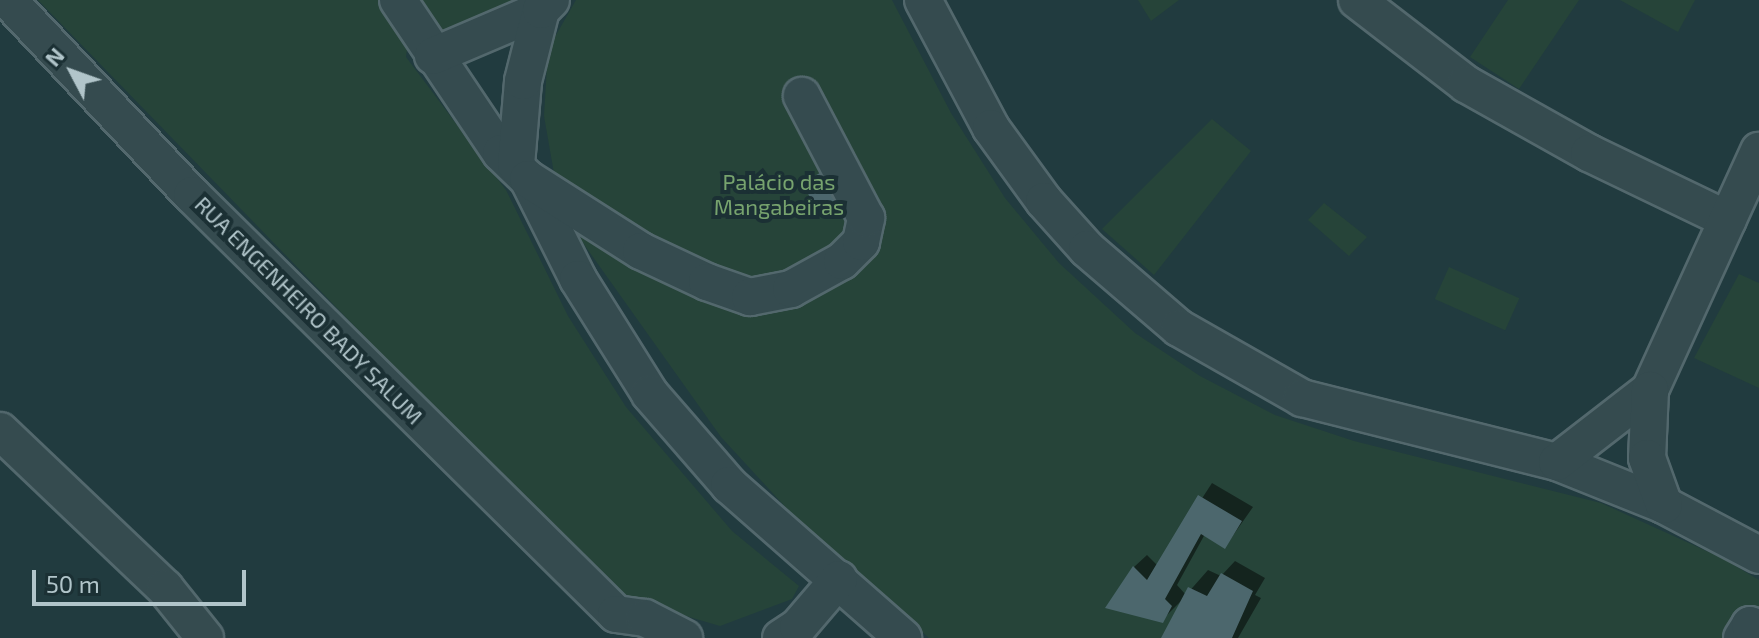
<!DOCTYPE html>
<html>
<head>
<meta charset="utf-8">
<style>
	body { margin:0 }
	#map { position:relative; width:1759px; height:638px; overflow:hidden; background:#213b3f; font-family:"Exo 2",sans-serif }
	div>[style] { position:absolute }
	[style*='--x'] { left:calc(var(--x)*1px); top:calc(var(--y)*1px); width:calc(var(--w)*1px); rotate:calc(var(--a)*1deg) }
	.green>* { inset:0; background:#264439; transform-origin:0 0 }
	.shadow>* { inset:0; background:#0007 }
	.building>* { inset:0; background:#4c676d; transform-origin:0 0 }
	.roads { filter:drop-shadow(2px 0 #53686d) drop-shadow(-2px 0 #53686d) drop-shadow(0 2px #53686d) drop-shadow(0 -2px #53686d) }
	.minor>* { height:36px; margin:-18px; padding:0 18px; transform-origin:18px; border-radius:18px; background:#354b4f }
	span { translate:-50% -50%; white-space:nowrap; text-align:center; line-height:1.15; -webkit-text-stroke:8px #1b3034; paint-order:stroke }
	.park-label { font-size:22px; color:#77a36e }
	.street-label { font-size:22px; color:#b1c5ca }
	.north { position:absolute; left:32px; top:32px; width:80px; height:80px; -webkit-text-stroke:6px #1b3034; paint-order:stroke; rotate:311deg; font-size:22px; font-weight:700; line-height:32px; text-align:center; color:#b1c5ca }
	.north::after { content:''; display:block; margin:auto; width:28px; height:36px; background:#b1c5ca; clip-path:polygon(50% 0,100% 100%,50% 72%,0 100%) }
	.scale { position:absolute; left:32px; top:570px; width:214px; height:36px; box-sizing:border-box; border:4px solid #b1c5ca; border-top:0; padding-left:10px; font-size:24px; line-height:28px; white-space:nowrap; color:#b1c5ca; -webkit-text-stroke:6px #1b3034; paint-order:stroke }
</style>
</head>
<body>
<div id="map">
	<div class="green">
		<i style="clip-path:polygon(38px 0,516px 0,441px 37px,408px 42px,406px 57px,506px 190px,568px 316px,626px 407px,732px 531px,799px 586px,792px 599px,720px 626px,628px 599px,599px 578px)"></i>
		<i style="clip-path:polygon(576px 0,892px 0,951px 113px,1005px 198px,1059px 263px,1135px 333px,1200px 376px,1275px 415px,1354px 441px,1601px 503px,1724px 559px,1759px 580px,1759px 638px,929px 638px,813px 537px,721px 437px,578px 236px,555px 179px,544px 116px,548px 49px)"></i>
		<i style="clip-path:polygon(1138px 0,1179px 0,1151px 21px)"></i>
		<i style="clip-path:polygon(1508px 0,1579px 0,1519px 89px,1470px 57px)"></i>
		<i style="clip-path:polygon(1620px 0,1695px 0,1678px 32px)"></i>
		<i style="clip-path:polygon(1212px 119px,1251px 151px,1154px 275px,1102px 229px)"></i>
		<i style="clip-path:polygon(1324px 203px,1367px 237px,1349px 256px,1308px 220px)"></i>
		<i style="left:1449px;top:267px;width:77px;height:35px;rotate:24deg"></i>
		<i style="clip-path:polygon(1739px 274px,1759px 283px,1759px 388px,1694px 358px)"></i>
	</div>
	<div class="shadow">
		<i style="clip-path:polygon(855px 153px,868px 179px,862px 185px,804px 183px)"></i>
		<i style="clip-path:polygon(1212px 483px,1253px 507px,1225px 547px,1205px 534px,1177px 585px,1186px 595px,1208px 570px,1221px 576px,1235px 561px,1265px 578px,1255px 595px,1261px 598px,1238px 638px,1163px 638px,1181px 601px,1162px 620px,1134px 567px,1147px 555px,1158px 566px)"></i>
	</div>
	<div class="building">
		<i style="left:848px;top:158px;width:32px;height:52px;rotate:62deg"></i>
		<i style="clip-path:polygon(1198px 495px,1242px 521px,1225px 549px,1201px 534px,1165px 599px,1172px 606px,1163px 623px,1105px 608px,1133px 566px,1147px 580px)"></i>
		<i style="clip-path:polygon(1221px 573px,1253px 591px,1232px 638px,1161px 638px,1188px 587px,1207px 596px)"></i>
	</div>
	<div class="roads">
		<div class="minor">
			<i style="--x:8;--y:0;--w:268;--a:46.7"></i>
			<i style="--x:192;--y:195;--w:596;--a:44.66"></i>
			<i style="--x:616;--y:614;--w:29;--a:8"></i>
			<i style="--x:645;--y:618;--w:44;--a:27.1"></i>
			<i style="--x:398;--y:0;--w:184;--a:56.1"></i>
			<i style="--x:501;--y:153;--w:37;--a:44"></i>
			<i style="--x:528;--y:179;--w:112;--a:63.4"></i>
			<i style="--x:578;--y:279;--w:136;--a:57.9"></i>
			<i style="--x:650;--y:394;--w:121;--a:49"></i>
			<i style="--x:729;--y:485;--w:232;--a:41.3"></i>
			<i style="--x:923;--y:0;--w:145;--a:62"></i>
			<i style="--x:991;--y:128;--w:90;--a:54"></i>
			<i style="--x:1044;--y:201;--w:64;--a:48.1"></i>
			<i style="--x:1087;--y:249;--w:121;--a:40.7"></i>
			<i style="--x:1179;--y:328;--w:142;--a:29.6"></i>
			<i style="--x:1302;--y:398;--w:263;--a:14.1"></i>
			<i style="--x:1557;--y:462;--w:115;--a:21.9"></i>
			<i style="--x:1664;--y:505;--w:107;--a:27.8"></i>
			<i style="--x:1357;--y:0;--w:138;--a:37.6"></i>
			<i style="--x:1466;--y:84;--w:141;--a:29.3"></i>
			<i style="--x:1589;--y:153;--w:154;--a:25.7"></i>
			<i style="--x:433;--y:56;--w:117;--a:-23.1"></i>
			<i style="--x:516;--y:165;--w:84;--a:-85.2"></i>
			<i style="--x:523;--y:81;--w:73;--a:-75.8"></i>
			<i style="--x:541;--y:10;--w:14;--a:-45"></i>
			<i style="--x:528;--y:179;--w:134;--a:32.5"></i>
			<i style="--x:641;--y:251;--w:73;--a:25.2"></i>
			<i style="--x:707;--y:282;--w:46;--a:19.2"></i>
			<i style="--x:750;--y:297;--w:42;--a:-11"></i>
			<i style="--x:791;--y:289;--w:58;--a:-28.8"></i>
			<i style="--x:842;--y:261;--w:27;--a:-45"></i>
			<i style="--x:861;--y:242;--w:25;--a:-78"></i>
			<i style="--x:866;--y:218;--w:138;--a:-117.7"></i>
			<i style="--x:1650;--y:390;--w:263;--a:-65.5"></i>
			<i style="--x:0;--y:431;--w:228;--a:43.6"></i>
			<i style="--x:165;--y:588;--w:64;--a:51.3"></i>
			<i style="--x:1557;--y:462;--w:118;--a:-37.7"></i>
			<i style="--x:1650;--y:390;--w:68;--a:92.5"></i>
			<i style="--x:1647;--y:458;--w:50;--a:70.1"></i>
			<i style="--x:781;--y:638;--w:20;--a:-33"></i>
			<i style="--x:798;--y:627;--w:63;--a:-49.5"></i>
			<i style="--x:1742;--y:638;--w:15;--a:-58"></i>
			<i style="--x:1750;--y:625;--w:10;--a:24"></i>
		</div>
	</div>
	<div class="park-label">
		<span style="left:779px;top:194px">Palácio das<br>Mangabeiras</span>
	</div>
	<div class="street-label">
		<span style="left:309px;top:310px;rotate:45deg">RUA ENGENHEIRO BADY SALUM</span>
	</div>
	<div class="north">N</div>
	<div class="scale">50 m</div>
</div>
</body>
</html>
